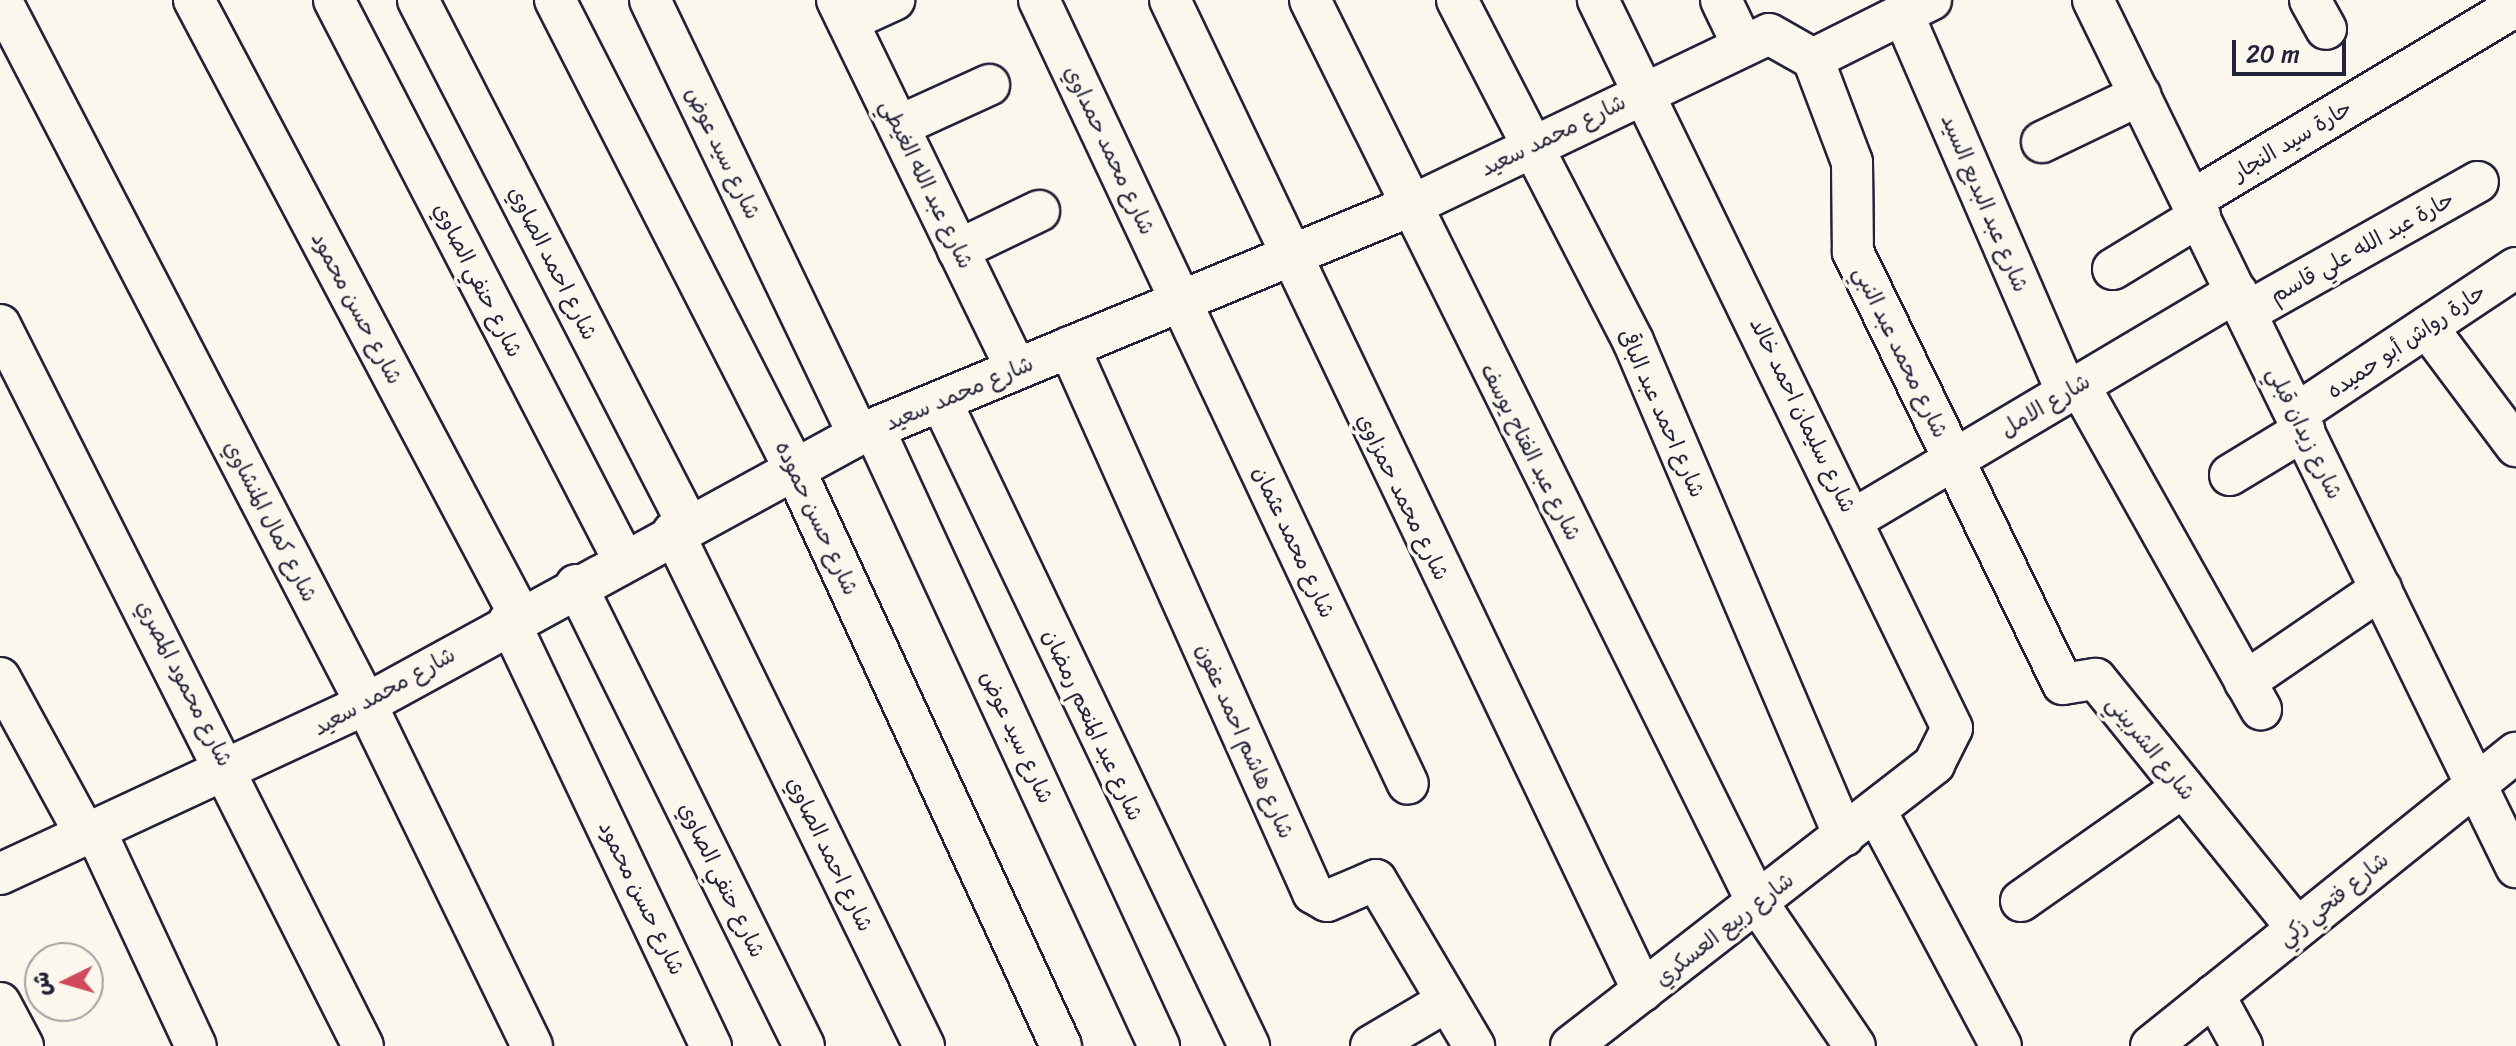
<!DOCTYPE html>
<html>
<head>
<meta charset="utf-8">
<style>
	body { margin:0 }
	#map { position:relative; width:2516px; height:1046px; overflow:hidden; background:#fbf7ec; font-family:Sriracha,"Playpen Sans Arabic",sans-serif }
	div>[style] { position:absolute }
	[style*='--x'] { left:calc(var(--x)*1px); top:calc(var(--y)*1px); width:calc(var(--w)*1px); rotate:calc(var(--a)*1deg) }
	.roads { filter:drop-shadow(2px 0 #22223b) drop-shadow(-2px 0 #22223b) drop-shadow(0 2px #22223b) drop-shadow(0 -2px #22223b) }
	.minor>* { height:40px; margin:-20px; padding:0 20px; transform-origin:20px; border-radius:20px; background:#fbf7ec }
	span { translate:-50% -50%; white-space:nowrap; text-align:center; line-height:1.15; -webkit-text-stroke:7px #fbf7ec; paint-order:stroke }
	.street-label { font-size:22px; color:#22223b }
	.north { position:absolute; left:24px; top:942px; width:80px; height:80px; box-sizing:border-box; background:#fbf7ec; border:2px solid #a4a2a5; border-radius:50%; rotate:265deg; font-size:22px; font-weight:700; line-height:32px; text-align:center; color:#22223b }
	.north::after { content:''; display:block; margin:auto; width:28px; height:36px; background:#d1495b; clip-path:polygon(50% 0,100% 100%,50% 72%,0 100%) }
	.scale { position:absolute; left:2232px; top:40px; width:114px; height:36px; box-sizing:border-box; border:4px solid #22223b; border-top:0; padding-left:10px; font-size:24px; line-height:28px; white-space:nowrap; color:#22223b; -webkit-text-stroke:6px #fbf7ec; paint-order:stroke }
</style>
</head>
<body>
<div id="map">
	<div class="roads">
		<div class="minor">
			<i style="--x:1;--y:0;--w:793;--a:62.59"></i>
			<i style="--x:366;--y:704;--w:380;--a:64.1"></i>
			<i style="--x:194;--y:0;--w:697;--a:62.11"></i>
			<i style="--x:334;--y:0;--w:629;--a:62.66"></i>
			<i style="--x:418;--y:0;--w:590;--a:62.78"></i>
			<i style="--x:555;--y:0;--w:525;--a:62.95"></i>
			<i style="--x:794;--y:468;--w:637;--a:65.21"></i>
			<i style="--x:650;--y:0;--w:482;--a:64.4"></i>
			<i style="--x:837;--y:0;--w:410;--a:64.1"></i>
			<i style="--x:1039;--y:0;--w:866;--a:64.8"></i>
			<i style="--x:1170;--y:0;--w:1098;--a:64.49"></i>
			<i style="--x:1310;--y:0;--w:1007;--a:63.64"></i>
			<i style="--x:1757;--y:902;--w:174;--a:55.8"></i>
			<i style="--x:1457;--y:0;--w:384;--a:62.7"></i>
			<i style="--x:1633;--y:341;--w:538;--a:66.91"></i>
			<i style="--x:1721;--y:0;--w:51;--a:64.4"></i>
			<i style="--x:2093;--y:0;--w:965;--a:63.99"></i>
			<i style="--x:2310;--y:0;--w:33;--a:61"></i>
			<i style="--x:1903;--y:14;--w:413;--a:66.6"></i>
			<i style="--x:848;--y:21;--w:51;--a:-24.5"></i>
			<i style="--x:1813;--y:59;--w:110;--a:69.3"></i>
			<i style="--x:1852;--y:162;--w:90;--a:89.4"></i>
			<i style="--x:1853;--y:252;--w:480;--a:64.1"></i>
			<i style="--x:2063;--y:684;--w:33;--a:-9"></i>
			<i style="--x:2096;--y:679;--w:320;--a:51.1"></i>
			<i style="--x:899;--y:126;--w:99;--a:-24.5"></i>
			<i style="--x:2042;--y:142;--w:109;--a:-25.6"></i>
			<i style="--x:2192;--y:200;--w:378;--a:-30.9"></i>
			<i style="--x:958;--y:250;--w:90;--a:-25.7"></i>
			<i style="--x:2113;--y:269;--w:102;--a:-31.3"></i>
			<i style="--x:2247;--y:312;--w:265;--a:-29.4"></i>
			<i style="--x:0;--y:325;--w:807;--a:63.28"></i>
			<i style="--x:2427;--y:327;--w:149;--a:53.2"></i>
			<i style="--x:1069;--y:347;--w:598;--a:65.92"></i>
			<i style="--x:1313;--y:893;--w:16;--a:30"></i>
			<i style="--x:1327;--y:901;--w:53;--a:-23.2"></i>
			<i style="--x:1376;--y:880;--w:193;--a:59.4"></i>
			<i style="--x:2079;--y:385;--w:372;--a:60.7"></i>
			<i style="--x:941;--y:401;--w:715;--a:64.47"></i>
			<i style="--x:2296;--y:414;--w:264;--a:-33.6"></i>
			<i style="--x:874;--y:429;--w:680;--a:65.21"></i>
			<i style="--x:2230;--y:475;--w:87;--a:-31.3"></i>
			<i style="--x:1854;--y:519;--w:445;--a:-30.7"></i>
			<i style="--x:673;--y:532;--w:572;--a:63.97"></i>
			<i style="--x:576;--y:585;--w:514;--a:63.68"></i>
			<i style="--x:509;--y:621;--w:471;--a:64.6"></i>
			<i style="--x:0;--y:678;--w:180;--a:61.4"></i>
			<i style="--x:2245;--y:682;--w:165;--a:-34.4"></i>
			<i style="--x:1876;--y:811;--w:266;--a:62"></i>
			<i style="--x:96;--y:832;--w:236;--a:65"></i>
			<i style="--x:0;--y:874;--w:404;--a:-24.9"></i>
			<i style="--x:366;--y:704;--w:561;--a:-28.67"></i>
			<i style="--x:858;--y:435;--w:595;--a:-22.52"></i>
			<i style="--x:1408;--y:207;--w:400;--a:-25.6"></i>
			<i style="--x:1769;--y:34;--w:51;--a:29.6"></i>
			<i style="--x:1813;--y:59;--w:132;--a:-26.6"></i>
			<i style="--x:2021;--y:901;--w:198;--a:-35.1"></i>
			<i style="--x:2214;--y:995;--w:58;--a:61.2"></i>
			<i style="--x:0;--y:1003;--w:49;--a:61.9"></i>
			<i style="--x:1371;--y:1046;--w:88;--a:-30.6"></i>
			<i style="--x:1571;--y:1046;--w:460;--a:-37.8"></i>
			<i style="--x:1934;--y:764;--w:40;--a:-63.4"></i>
			<i style="--x:1952;--y:728;--w:810;--a:-115.93"></i>
			<i style="--x:2151;--y:1046;--w:468;--a:-38.8"></i>
		</div>
	</div>
	<div class="street-label">
		<span style="left:1553px;top:135px;rotate:-26deg">شارع محمد سعيد</span>
		<span style="left:2292px;top:140px;rotate:-31deg">حارة سيد النجار</span>
		<span style="left:1110px;top:150px;rotate:65deg">شارع محمد حمداوي</span>
		<span style="left:723px;top:153px;rotate:64deg">شارع سيد عوض</span>
		<span style="left:927px;top:184px;rotate:64deg">شارع عبد الله الغيطي</span>
		<span style="left:1985px;top:203px;rotate:67deg">شارع عبد البديع السيد</span>
		<span style="left:2362px;top:247px;rotate:-29deg">حارة عبد الله علي قاسم</span>
		<span style="left:553px;top:263px;rotate:63deg">شارع احمد الصاوي</span>
		<span style="left:478px;top:280px;rotate:63deg">شارع حنفي الصاوي</span>
		<span style="left:357px;top:308px;rotate:62deg">شارع حسن محمود</span>
		<span style="left:2406px;top:341px;rotate:-34deg">حارة رواش أبو حميده</span>
		<span style="left:1901px;top:352px;rotate:64deg">شارع محمد عبد النبي</span>
		<span style="left:959px;top:393px;rotate:-23deg">شارع محمد سعيد</span>
		<span style="left:2045px;top:405px;rotate:-31deg">شارع الامل</span>
		<span style="left:1662px;top:413px;rotate:66deg">شارع احمد عبد الباقى</span>
		<span style="left:1803px;top:415px;rotate:64deg">شارع سليمان احمد خالد</span>
		<span style="left:2305px;top:433px;rotate:64deg">شارع زيدان قبلي</span>
		<span style="left:1531px;top:452px;rotate:63deg">شارع عبد الفتاح يوسف</span>
		<span style="left:1403px;top:497px;rotate:64deg">شارع محمد حمزاوي</span>
		<span style="left:817px;top:518px;rotate:65deg">شارع حسن حموده</span>
		<span style="left:271px;top:521px;rotate:63deg">شارع كمال المنشاوي</span>
		<span style="left:1294px;top:542px;rotate:65deg">شارع محمد عثمان</span>
		<span style="left:185px;top:683px;rotate:63deg">شارع محمود المصري</span>
		<span style="left:384px;top:691px;rotate:-29deg">شارع محمد سعيد</span>
		<span style="left:1093px;top:725px;rotate:65deg">شارع عبد المنعم رمضان</span>
		<span style="left:1017px;top:737px;rotate:65deg">شارع سيد عوض</span>
		<span style="left:1245px;top:741px;rotate:66deg">شارع هاشم احمد عفون</span>
		<span style="left:2151px;top:748px;rotate:51deg">شارع الشربيني</span>
		<span style="left:830px;top:854px;rotate:64deg">شارع احمد الصاوي</span>
		<span style="left:722px;top:880px;rotate:64deg">شارع حنفي الصاوي</span>
		<span style="left:642px;top:898px;rotate:64deg">شارع حسن محمود</span>
		<span style="left:2333px;top:899px;rotate:-39deg">شارع فتحي زكي</span>
		<span style="left:1724px;top:929px;rotate:-38deg">شارع ربيع العسكري</span>
	</div>
	<div class="north">ش</div>
	<div class="scale">20 m</div>
</div>
</body>
</html>
